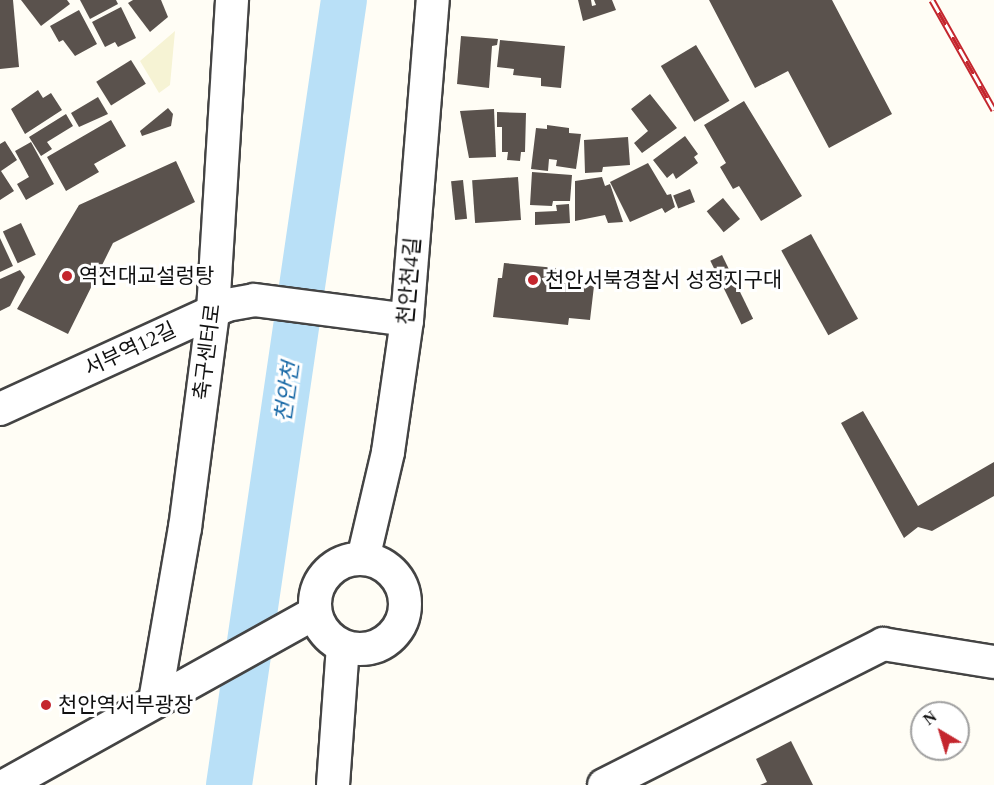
<!DOCTYPE html>
<html>
<head>
<meta charset="utf-8">
<style>
	body { margin:0 }
	#map { position:relative; width:994px; height:785px; overflow:hidden; background:#fffdf5; font-family:"Times New Roman","Noto Sans KR",serif }
	div>[style] { position:absolute }
	[style*='--x'] { left:calc(var(--x)*1px); top:calc(var(--y)*1px); width:calc(var(--w)*1px); rotate:calc(var(--a)*1deg) }
	.farmland>* { inset:0; background:#f6f3d4 }
	.river>* { height:46px; margin:-23px; padding:0 23px; transform-origin:23px; border-radius:23px; background:#b9e0f7 }
	.building>* { inset:0; background:#5a524d; transform-origin:0 0 }
	.roads { filter:drop-shadow(2px 0 #444) drop-shadow(-2px 0 #444) drop-shadow(0 2px #444) drop-shadow(0 -2px #444) }
	.minor>* { height:32px; margin:-16px; padding:0 16px; transform-origin:16px; border-radius:16px; background:#fff }
	.minor>.ring { margin:-16px; padding:0; box-sizing:content-box; background:none; border:32px solid #fff; border-radius:50% }
	.rail>* { height:7px; margin-top:-3.5px; transform-origin:0; background:repeating-linear-gradient(90deg,#fff 0 14px,#c4262e 0 28px); box-sizing:border-box; border-block:2px solid #c4262e }
	.dots>* { width:16px; height:16px; translate:-50% -50%; box-sizing:border-box; border:3px solid #fff; border-radius:50% }
	span { translate:-50% -50%; white-space:nowrap; text-align:center; line-height:1.15; -webkit-text-stroke:6px #fff; paint-order:stroke }
	.poi-label { font-size:21px; color:#111 }
	.left { translate:0 -50%; text-align:left }
	.street-label { font-size:21px; color:#111 }
	.water-label { font-size:22px; color:#1768a6; font-style:italic }
	.north { position:absolute; left:910px; top:701px; width:60px; height:60px; box-sizing:border-box; background:#fff; border:2px solid #a0a0a0; border-radius:50%; rotate:322deg; font-size:16px; font-weight:700; line-height:24px; text-align:center; color:#111 }
	.north::after { content:''; display:block; margin:auto; width:21px; height:27px; background:#c4262e; clip-path:polygon(50% 0,100% 100%,50% 72%,0 100%) }
</style>
</head>
<body>
<div id="map">
	<div class="farmland">
		<i style="clip-path:polygon(175px 31px,170px 85px,159px 93px,140px 61px)"></i>
	</div>
	<div class="river">
		<i style="--x:229;--y:785;--w:793;--a:-81.67"></i>
	</div>
	<div class="building">
		<i style="clip-path:polygon(0 0,13px 0,19px 67px,0 69px)"></i>
		<i style="clip-path:polygon(21px 0,67px 0,70px 4px,41px 26px)"></i>
		<i style="clip-path:polygon(80px 0,116px 0,118px 4px,90px 19px)"></i>
		<i style="clip-path:polygon(133px 0,161px 0,168px 17px,150px 32px,128px 3px)"></i>
		<i style="clip-path:polygon(578px 0,591px 0,592px 6px,596px 5px,594px 0,612px 0,616px 10px,583px 21px)"></i>
		<i style="clip-path:polygon(709px 0,832px 0,892px 114px,829px 148px,788px 71px,755px 88px)"></i>
		<i style="clip-path:polygon(121px 7px,136px 38px,118px 47px,115px 42px,105px 47px,92px 22px)"></i>
		<i style="clip-path:polygon(79px 10px,97px 44px,75px 56px,63px 40px,59px 42px,50px 26px)"></i>
		<i style="clip-path:polygon(461px 36px,498px 39px,497px 45px,492px 46px,489px 88px,457px 84px)"></i>
		<i style="clip-path:polygon(500px 40px,565px 46px,561px 88px,541px 86px,541px 78px,513px 75px,514px 69px,497px 67px)"></i>
		<i style="left:696px;top:45px;width:65px;height:41px;rotate:59deg"></i>
		<i style="left:131px;top:60px;width:28px;height:41px;rotate:58deg"></i>
		<i style="clip-path:polygon(38px 90px,43px 98px,51px 93px,62px 110px,25px 134px,11px 109px)"></i>
		<i style="clip-path:polygon(650px 94px,677px 128px,642px 153px,634px 143px,648px 131px,631px 109px)"></i>
		<i style="clip-path:polygon(98px 97px,108px 114px,79px 127px,71px 113px)"></i>
		<i style="clip-path:polygon(744px 101px,802px 196px,761px 221px,739px 186px,733px 189px,720px 167px,726px 163px,704px 125px)"></i>
		<i style="clip-path:polygon(168px 108px,173px 114px,171px 126px,142px 136px,140px 131px)"></i>
		<i style="clip-path:polygon(494px 109px,496px 157px,469px 158px,460px 111px)"></i>
		<i style="clip-path:polygon(497px 112px,526px 113px,525px 152px,521px 152px,520px 161px,507px 160px,508px 152px,502px 152px,502px 127px,497px 127px)"></i>
		<i style="clip-path:polygon(66px 114px,73px 126px,47px 142px,52px 149px,41px 156px,29px 137px)"></i>
		<i style="clip-path:polygon(111px 120px,126px 146px,94px 164px,99px 172px,66px 191px,47px 157px)"></i>
		<i style="clip-path:polygon(547px 125px,569px 128px,569px 133px,581px 134px,576px 169px,556px 166px,557px 160px,549px 159px,548px 171px,531px 169px,536px 128px,547px 129px)"></i>
		<i style="clip-path:polygon(685px 136px,698px 154px,694px 157px,698px 163px,676px 179px,673px 173px,667px 178px,653px 160px)"></i>
		<i style="clip-path:polygon(628px 137px,630px 165px,603px 167px,602px 172px,585px 173px,584px 140px)"></i>
		<i style="clip-path:polygon(5px 141px,17px 160px,1px 171px,14px 191px,0 200px,0 144px)"></i>
		<i style="clip-path:polygon(31px 142px,54px 184px,26px 200px,17px 184px,29px 177px,15px 151px)"></i>
		<i style="clip-path:polygon(176px 161px,195px 202px,113px 243px,68px 334px,17px 309px,79px 205px)"></i>
		<i style="clip-path:polygon(648px 163px,667px 195px,671px 194px,675px 207px,665px 213px,662px 208px,630px 222px,610px 182px)"></i>
		<i style="clip-path:polygon(532px 172px,572px 175px,570px 201px,553px 201px,552px 206px,530px 205px)"></i>
		<i style="left:518px;top:177px;width:43px;height:46px;rotate:86deg"></i>
		<i style="clip-path:polygon(602px 177px,605px 186px,610px 184px,623px 222px,608px 223px,605px 215px,575px 221px,575px 181px)"></i>
		<i style="left:463px;top:180px;width:39px;height:12px;rotate:84deg"></i>
		<i style="left:690px;top:189px;width:14px;height:18px;rotate:69deg"></i>
		<i style="left:723px;top:198px;width:27px;height:21px;rotate:51deg"></i>
		<i style="clip-path:polygon(569px 204px,570px 223px,535px 225px,535px 212px,557px 211px,556px 205px)"></i>
		<i style="left:21px;top:223px;width:35px;height:20px;rotate:65deg"></i>
		<i style="left:811px;top:234px;width:97px;height:34px;rotate:61deg"></i>
		<i style="clip-path:polygon(0 238px,13px 266px,0 272px)"></i>
		<i style="left:722px;top:255px;width:71px;height:13px;rotate:64deg"></i>
		<i style="clip-path:polygon(504px 263px,556px 268px,555px 282px,594px 286px,590px 320px,569px 318px,568px 325px,493px 317px,498px 278px,502px 278px)"></i>
		<i style="clip-path:polygon(20px 270px,25px 277px,10px 306px,0 311px,0 279px)"></i>
		<i style="clip-path:polygon(863px 411px,918px 506px,994px 462px,994px 496px,932px 531px,918px 527px,904px 538px,841px 423px)"></i>
		<i style="clip-path:polygon(791px 741px,813px 785px,760px 785px,767px 782px,756px 759px)"></i>
	</div>
	<div class="roads">
		<div class="minor">
			<i style="--x:0;--y:409;--w:250;--a:-24.6"></i>
			<i style="--x:227;--y:305;--w:27;--a:-10"></i>
			<i style="--x:254;--y:300;--w:154;--a:7.4"></i>
			<i style="--x:363;--y:559;--w:110;--a:-76.8"></i>
			<i style="--x:388;--y:452;--w:133;--a:-81.8"></i>
			<i style="--x:407;--y:320;--w:321;--a:-85.4"></i>
			<i class="ring" style="left:315px;top:559px;width:58px;height:58px"></i>
			<i style="--x:155;--y:701;--w:176;--a:-80.2"></i>
			<i style="--x:185;--y:528;--w:219;--a:-82.6"></i>
			<i style="--x:213;--y:311;--w:312;--a:-86.5"></i>
			<i style="--x:6;--y:785;--w:354;--a:-29.1"></i>
			<i style="--x:333;--y:785;--w:139;--a:-85.9"></i>
			<i style="--x:604;--y:785;--w:313;--a:-26.8"></i>
			<i style="--x:883;--y:644;--w:112;--a:9.2"></i>
		</div>
	</div>
	<div class="rail">
		<i style="--x:932;--y:0;--w:126;--a:60.6"></i>
	</div>
	<div class="dots">
		<i style="left:67px;top:276px;background:#c4262e"></i>
		<i style="left:533px;top:280px;background:#c4262e"></i>
		<i style="left:46px;top:705px;background:#c4262e"></i>
	</div>
	<div class="poi-label">
		<span class="left" style="left:79px;top:276px">역전대교설렁탕</span>
		<span class="left" style="left:545px;top:280px">천안서북경찰서 성정지구대</span>
		<span class="left" style="left:58px;top:705px">천안역서부광장</span>
	</div>
	<div class="street-label">
		<span style="left:409px;top:281px;rotate:-85deg">천안천4길</span>
		<span style="left:130px;top:349px;rotate:-25deg">서부역12길</span>
		<span style="left:207px;top:352px;rotate:-83deg">축구센터로</span>
	</div>
	<div class="water-label">
		<span style="left:287px;top:392px;rotate:-82deg">천안천</span>
	</div>
	<div class="north">N</div>
</div>
</body>
</html>
